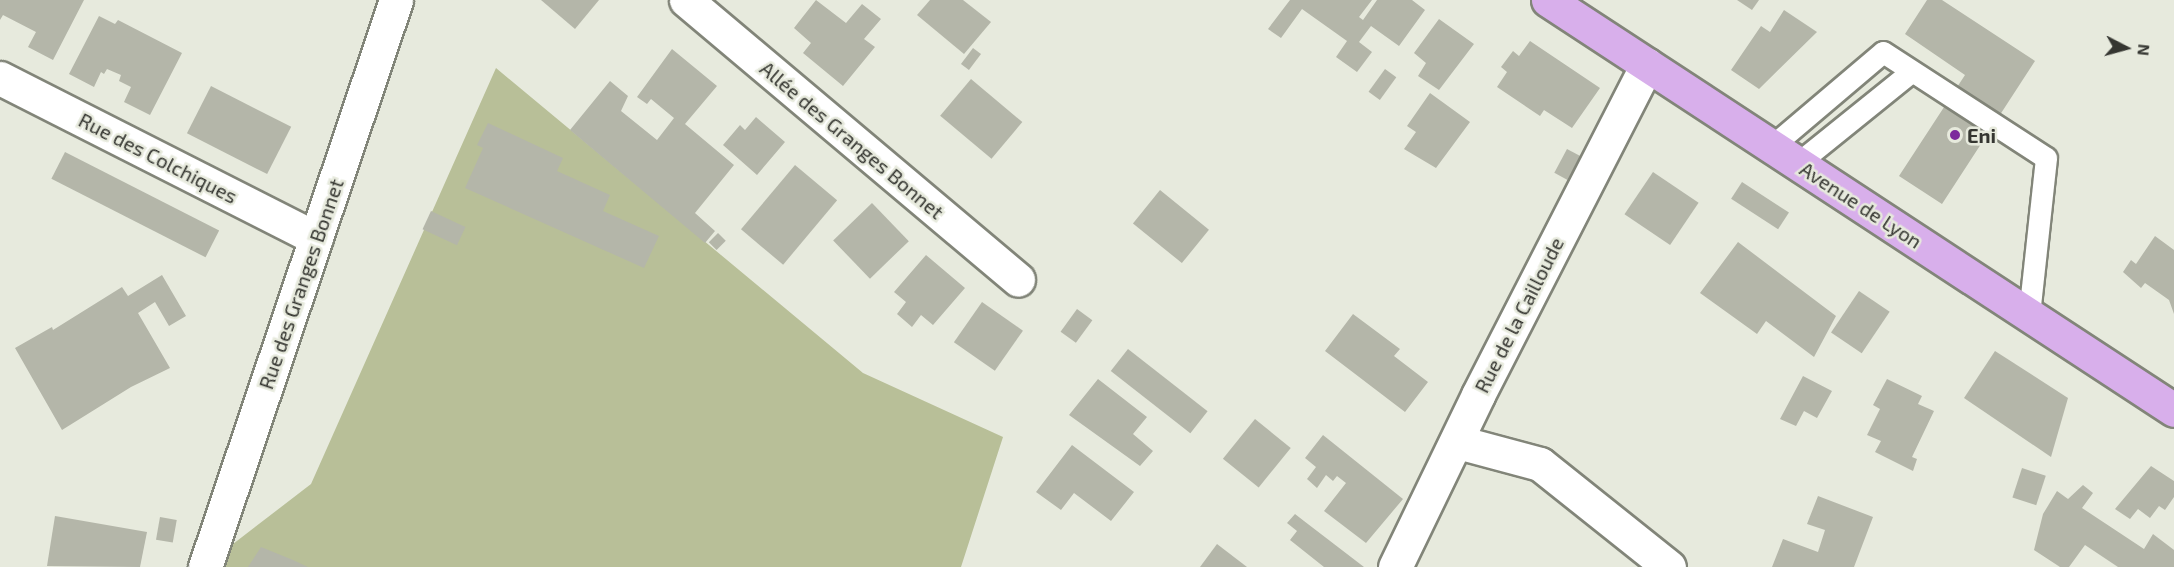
<!DOCTYPE html>
<html>
<head>
<meta charset="utf-8">
<style>
	body { margin:0 }
	#map { position:relative; width:2174px; height:567px; overflow:hidden; background:#e7eadd; font-family:"Exo 2",sans-serif }
	div>[style] { position:absolute }
	[style*='--x'] { left:calc(var(--x)*1px); top:calc(var(--y)*1px); width:calc(var(--w)*1px); rotate:calc(var(--a)*1deg) }
	.green>* { inset:0; background:#b8bf98 }
	.building>* { inset:0; background:#b4b6a9; transform-origin:0 0 }
	.roads { filter:drop-shadow(2px 0 #828579) drop-shadow(-2px 0 #828579) drop-shadow(0 2px #828579) drop-shadow(0 -2px #828579) }
	.service>* { height:21px; margin:-10.5px; padding:0 10.5px; transform-origin:10.5px; border-radius:10.5px; background:#fff }
	.minor>* { height:33px; margin:-16.5px; padding:0 16.5px; transform-origin:16.5px; border-radius:16.5px; background:#fff }
	.primary>* { height:33px; margin:-16.5px; padding:0 16.5px; transform-origin:16.5px; border-radius:16.5px; background:#d8afeb }
	.dots>* { width:16px; height:16px; translate:-50% -50%; box-sizing:border-box; border:3px solid #e7eadd; border-radius:50% }
	span { translate:-50% -50%; white-space:nowrap; text-align:center; line-height:1.15; -webkit-text-stroke:5px #e7eadd; paint-order:stroke }
	.poi-label { font-size:20px; color:#353631; font-weight:700 }
	.left { translate:0 -50%; text-align:left }
	.street-label { font-size:20px; color:#353631 }
	.north { position:absolute; left:2096px; top:18px; width:60px; height:60px; -webkit-text-stroke:4px #e7eadd; paint-order:stroke; rotate:96deg; font-size:16px; font-weight:700; line-height:24px; text-align:center; color:#353631 }
	.north::after { content:''; display:block; margin:auto; width:21px; height:27px; background:#353631; clip-path:polygon(50% 0,100% 100%,50% 72%,0 100%) }
</style>
</head>
<body>
<div id="map">
	<div class="green">
		<i style="clip-path:polygon(496px 68px,863px 373px,1003px 437px,961px 567px,223px 567px,233px 544px,311px 484px)"></i>
	</div>
	<div class="building">
		<i style="clip-path:polygon(0 0,84px 0,53px 60px,28px 47px,36px 32px,3px 15px,0 20px)"></i>
		<i style="clip-path:polygon(541px 0,599px 0,575px 29px)"></i>
		<i style="clip-path:polygon(816px 0,846px 23px,862px 4px,881px 19px,864px 39px,875px 47px,843px 86px,803px 53px,811px 43px,794px 28px)"></i>
		<i style="clip-path:polygon(930px 0,963px 0,991px 22px,964px 54px,917px 15px)"></i>
		<i style="clip-path:polygon(1290px 0,1372px 0,1359px 17px,1363px 20px,1377px 0,1412px 0,1425px 10px,1399px 46px,1371px 26px,1359px 42px,1372px 52px,1357px 72px,1336px 57px,1347px 41px,1302px 9px,1281px 38px,1268px 29px)"></i>
		<i style="clip-path:polygon(1737px 0,1759px 0,1752px 10px)"></i>
		<i style="clip-path:polygon(1927px 0,1942px 0,2035px 61px,1942px 204px,1899px 176px,1965px 75px,1905px 34px)"></i>
		<i style="clip-path:polygon(1784px 10px,1817px 32px,1759px 89px,1731px 70px,1761px 26px,1770px 32px)"></i>
		<i style="clip-path:polygon(99px 16px,115px 24px,118px 20px,182px 53px,150px 115px,124px 102px,131px 87px,119px 81px,121px 75px,107px 69px,104px 74px,101px 72px,94px 87px,69px 74px)"></i>
		<i style="clip-path:polygon(1439px 19px,1474px 44px,1439px 90px,1418px 76px,1426px 63px,1414px 53px)"></i>
		<i style="clip-path:polygon(1530px 41px,1600px 88px,1572px 128px,1544px 110px,1540px 116px,1497px 87px,1507px 72px,1501px 67px,1513px 51px,1519px 56px)"></i>
		<i style="left:973px;top:48px;width:10px;height:20px;rotate:37deg"></i>
		<i style="clip-path:polygon(672px 49px,717px 86px,685px 124px,734px 165px,695px 213px,715px 231px,705px 243px,570px 130px,610px 81px,628px 96px,621px 111px,657px 140px,674px 118px,651px 99px,647px 104px,637px 97px)"></i>
		<i style="left:1385px;top:69px;width:14px;height:28px;rotate:36deg"></i>
		<i style="left:971px;top:79px;width:67px;height:48px;rotate:40deg"></i>
		<i style="left:211px;top:86px;width:90px;height:53px;rotate:27deg"></i>
		<i style="clip-path:polygon(1430px 93px,1470px 122px,1436px 168px,1404px 149px,1416px 132px,1407px 126px)"></i>
		<i style="clip-path:polygon(756px 117px,785px 142px,757px 175px,723px 145px,740px 125px,745px 130px)"></i>
		<i style="clip-path:polygon(488px 123px,563px 158px,557px 171px,610px 195px,603px 211px,659px 236px,644px 268px,465px 188px,483px 148px,477px 145px)"></i>
		<i style="left:1567px;top:149px;width:15px;height:27px;rotate:28deg"></i>
		<i style="left:65px;top:152px;width:173px;height:30px;rotate:27deg"></i>
		<i style="left:795px;top:165px;width:55px;height:84px;rotate:40deg"></i>
		<i style="left:1653px;top:172px;width:55px;height:51px;rotate:34deg"></i>
		<i style="left:1742px;top:182px;width:56px;height:20px;rotate:33deg"></i>
		<i style="left:1160px;top:190px;width:63px;height:43px;rotate:39deg"></i>
		<i style="left:872px;top:203px;width:53px;height:54px;rotate:46deg"></i>
		<i style="left:431px;top:211px;width:38px;height:20px;rotate:25deg"></i>
		<i style="left:718px;top:233px;width:11px;height:13px;rotate:45deg"></i>
		<i style="clip-path:polygon(2155px 236px,2174px 250px,2174px 314px,2169px 300px,2145px 283px,2141px 288px,2123px 272px,2131px 260px,2136px 264px)"></i>
		<i style="clip-path:polygon(1738px 242px,1836px 316px,1814px 357px,1766px 321px,1757px 334px,1700px 293px)"></i>
		<i style="clip-path:polygon(926px 255px,965px 288px,933px 325px,921px 315px,912px 327px,897px 314px,906px 302px,894px 292px)"></i>
		<i style="clip-path:polygon(162px 275px,186px 316px,169px 326px,155px 302px,138px 313px,170px 368px,131px 387px,62px 430px,15px 348px,52px 327px,53px 330px,122px 287px,128px 296px)"></i>
		<i style="left:1859px;top:291px;width:37px;height:50px;rotate:34deg"></i>
		<i style="left:982px;top:302px;width:50px;height:49px;rotate:35deg"></i>
		<i style="left:1077px;top:309px;width:19px;height:28px;rotate:36deg"></i>
		<i style="clip-path:polygon(1353px 314px,1400px 349px,1394px 356px,1428px 382px,1405px 412px,1325px 351px)"></i>
		<i style="left:1128px;top:349px;width:101px;height:28px;rotate:38deg"></i>
		<i style="clip-path:polygon(1995px 351px,2068px 398px,2051px 457px,1964px 398px)"></i>
		<i style="clip-path:polygon(1803px 376px,1832px 391px,1817px 418px,1804px 411px,1796px 426px,1780px 419px)"></i>
		<i style="clip-path:polygon(1098px 379px,1147px 417px,1133px 434px,1153px 451px,1140px 466px,1069px 415px)"></i>
		<i style="clip-path:polygon(1887px 379px,1922px 396px,1918px 404px,1934px 411px,1912px 457px,1917px 459px,1913px 471px,1875px 452px,1881px 441px,1867px 435px,1880px 409px,1873px 405px)"></i>
		<i style="left:1255px;top:419px;width:46px;height:51px;rotate:39deg"></i>
		<i style="clip-path:polygon(1323px 435px,1403px 499px,1366px 543px,1324px 511px,1346px 483px,1337px 476px,1333px 481px,1326px 475px,1317px 488px,1307px 479px,1316px 467px,1305px 458px)"></i>
		<i style="clip-path:polygon(1072px 445px,1134px 492px,1111px 521px,1074px 493px,1061px 510px,1036px 492px)"></i>
		<i style="clip-path:polygon(2151px 466px,2174px 481px,2174px 497px,2165px 510px,2159px 506px,2150px 518px,2138px 509px,2130px 519px,2115px 509px)"></i>
		<i style="left:2022px;top:468px;width:25px;height:31px;rotate:18deg"></i>
		<i style="clip-path:polygon(2083px 485px,2093px 493px,2082px 508px,2144px 549px,2153px 534px,2174px 550px,2174px 567px,2118px 567px,2085px 545px,2069px 567px,2060px 567px,2034px 550px,2043px 514px,2057px 491px,2068px 499px)"></i>
		<i style="clip-path:polygon(1818px 496px,1873px 517px,1854px 567px,1772px 567px,1783px 539px,1818px 552px,1825px 530px,1807px 524px)"></i>
		<i style="clip-path:polygon(1295px 514px,1304px 521px,1364px 567px,1324px 567px,1290px 540px,1297px 531px,1287px 523px)"></i>
		<i style="clip-path:polygon(55px 516px,147px 532px,140px 567px,47px 566px)"></i>
		<i style="left:160px;top:517px;width:17px;height:23px;rotate:10deg"></i>
		<i style="clip-path:polygon(1217px 544px,1247px 567px,1200px 567px)"></i>
		<i style="clip-path:polygon(261px 547px,293px 560px,308px 567px,248px 567px)"></i>
	</div>
	<div class="roads">
		<div class="service">
			<i style="--x:1772;--y:146;--w:145;--a:-40.3"></i>
			<i style="--x:1883;--y:52;--w:194;--a:33"></i>
			<i style="--x:2046;--y:158;--w:158;--a:96.2"></i>
			<i style="--x:1798;--y:163;--w:146;--a:-38.9"></i>
		</div>
		<div class="minor">
			<i style="--x:686;--y:0;--w:434;--a:40.1"></i>
			<i style="--x:0;--y:78;--w:354;--a:26.9"></i>
			<i style="--x:1458;--y:442;--w:85;--a:15"></i>
			<i style="--x:1540;--y:464;--w:165;--a:38.6"></i>
			<i style="--x:205;--y:567;--w:598;--a:-71.38"></i>
			<i style="--x:1395;--y:567;--w:191;--a:-64.2"></i>
			<i style="--x:1478;--y:395;--w:371;--a:-62.9"></i>
		</div>
		<div class="primary">
			<i style="--x:1548;--y:0;--w:748;--a:33.22"></i>
		</div>
	</div>
	<div class="dots">
		<i style="left:1955px;top:135px;background:#7c2b9c"></i>
	</div>
	<div class="poi-label">
		<span class="left" style="left:1967px;top:135px">Eni</span>
	</div>
	<div class="street-label">
		<span style="left:852px;top:140px;rotate:40deg">Allée des Granges Bonnet</span>
		<span style="left:158px;top:158px;rotate:27deg">Rue des Colchiques</span>
		<span style="left:1861px;top:205px;rotate:33deg">Avenue de Lyon</span>
		<span style="left:301px;top:284px;rotate:-71deg">Rue des Granges Bonnet</span>
		<span style="left:1519px;top:315px;rotate:-63deg">Rue de la Cailloude</span>
	</div>
	<div class="north">N</div>
</div>
</body>
</html>
